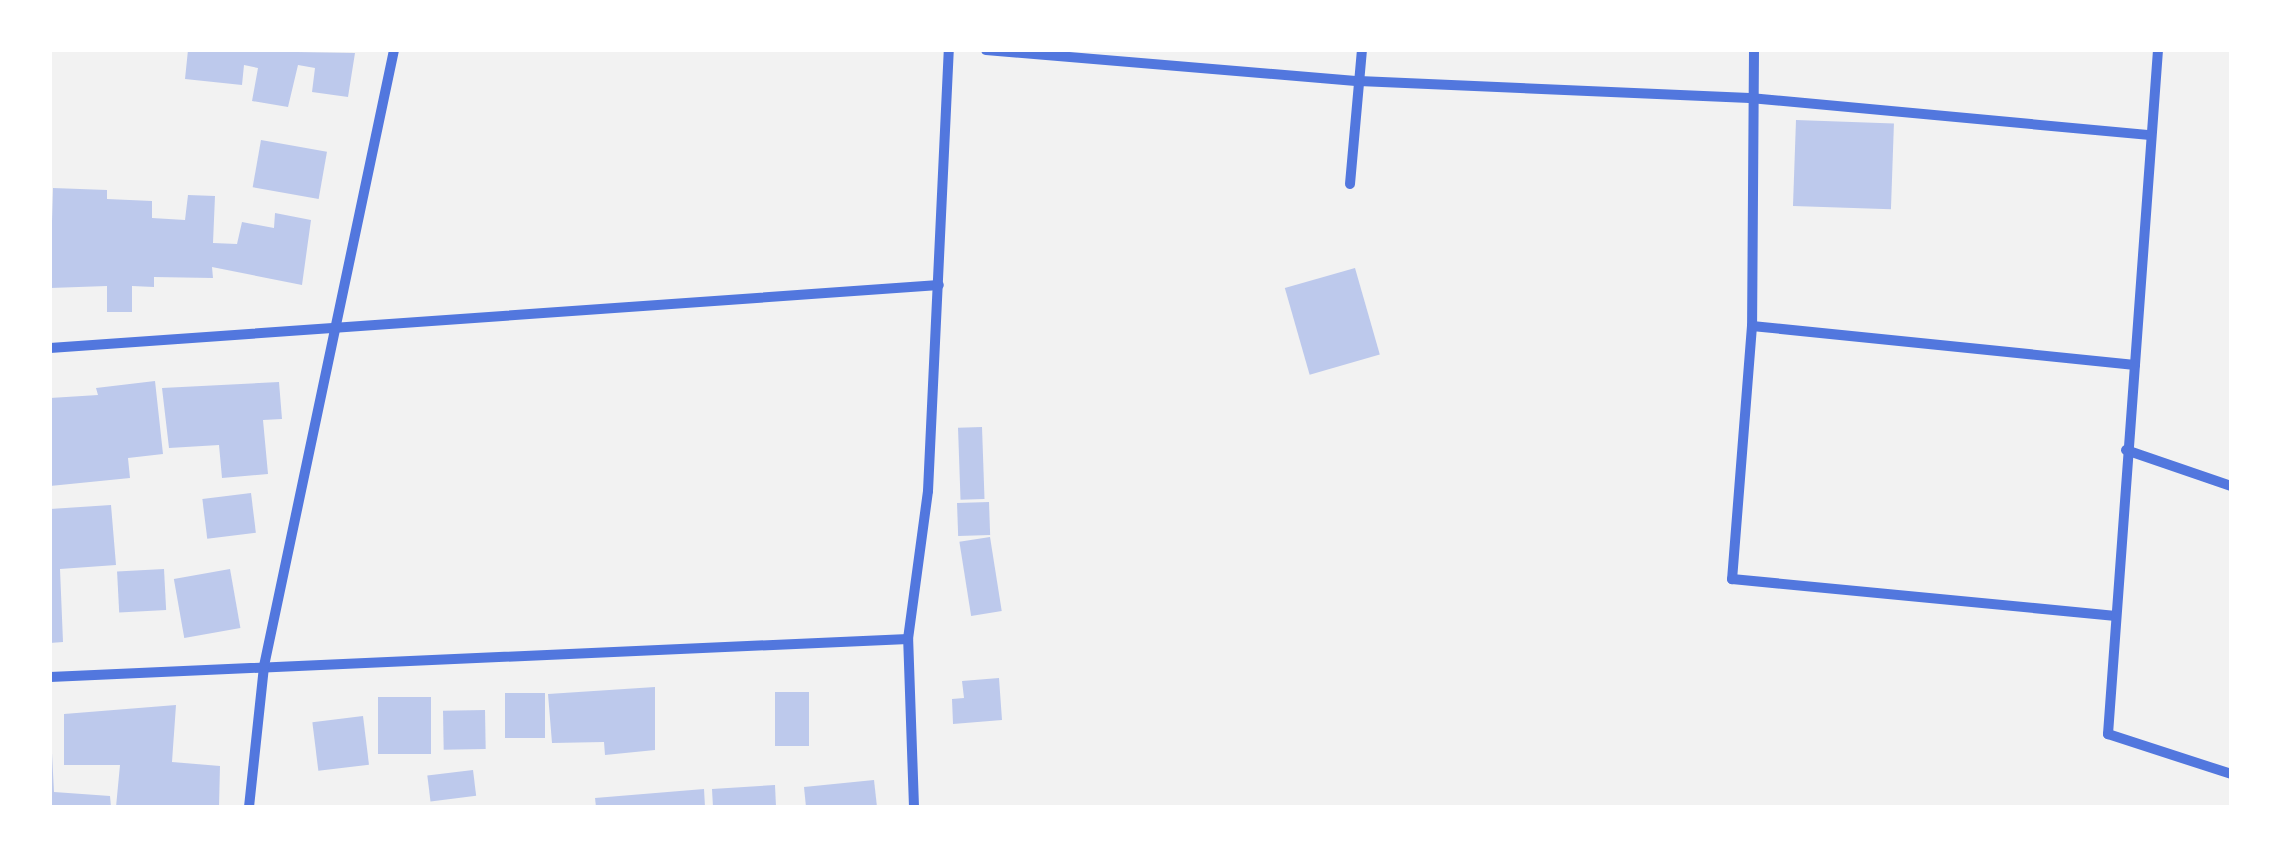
<!DOCTYPE html>
<html>
<head>
<meta charset="utf-8">
<style>
	body { margin:0 }
	#map { position:relative; width:2281px; height:857px; overflow:hidden; background:#f2f2f2; font-family:Literata,serif }
	div>[style] { position:absolute }
	[style*='--x'] { left:calc(var(--x)*1px); top:calc(var(--y)*1px); width:calc(var(--w)*1px); rotate:calc(var(--a)*1deg) }
	.building>* { inset:0; background:#bdc9ec; transform-origin:0 0 }
	.minor>* { height:10px; margin:-5px; padding:0 5px; transform-origin:5px; border-radius:5px; background:#5277de }
	span { translate:-50% -50%; white-space:nowrap; text-align:center; line-height:1.15; -webkit-text-stroke:10px #fff; paint-order:stroke }
	.frame { position:absolute; inset:0; border:52px solid #fff; pointer-events:none }
</style>
</head>
<body>
<div id="map">
	<div class="building">
		<i style="clip-path:polygon(188px 50px,355px 53px,348px 97px,312px 92px,315px 68px,298px 65px,288px 107px,252px 101px,258px 68px,244px 65px,242px 85px,185px 79px)"></i>
		<i style="left:1796px;top:120px;width:98px;height:86px;rotate:2deg"></i>
		<i style="left:261px;top:140px;width:67px;height:48px;rotate:10deg"></i>
		<i style="clip-path:polygon(53px 188px,107px 190px,107px 199px,152px 201px,152px 218px,185px 220px,188px 195px,215px 196px,213px 243px,237px 244px,242px 222px,274px 228px,275px 213px,311px 220px,302px 285px,212px 267px,213px 278px,154px 277px,154px 287px,132px 286px,132px 312px,107px 312px,107px 286px,50px 288px)"></i>
		<i style="left:1355px;top:268px;width:90px;height:73px;rotate:74deg"></i>
		<i style="clip-path:polygon(155px 381px,163px 454px,128px 458px,130px 478px,50px 486px,50px 398px,98px 395px,96px 388px)"></i>
		<i style="clip-path:polygon(279px 382px,282px 419px,263px 420px,268px 474px,222px 478px,219px 445px,169px 448px,162px 388px)"></i>
		<i style="left:982px;top:427px;width:72px;height:24px;rotate:88deg"></i>
		<i style="left:251px;top:493px;width:40px;height:49px;rotate:83deg"></i>
		<i style="left:989px;top:502px;width:33px;height:32px;rotate:88deg"></i>
		<i style="clip-path:polygon(111px 505px,116px 565px,60px 569px,63px 642px,50px 643px,50px 509px)"></i>
		<i style="left:990px;top:537px;width:75px;height:31px;rotate:81deg"></i>
		<i style="left:164px;top:569px;width:41px;height:47px;rotate:87deg"></i>
		<i style="left:230px;top:569px;width:60px;height:57px;rotate:80deg"></i>
		<i style="clip-path:polygon(999px 678px,1002px 720px,953px 724px,952px 699px,964px 698px,962px 681px)"></i>
		<i style="clip-path:polygon(655px 687px,655px 750px,605px 755px,604px 742px,552px 743px,548px 694px)"></i>
		<i style="left:775px;top:692px;width:34px;height:54px"></i>
		<i style="left:505px;top:693px;width:40px;height:45px"></i>
		<i style="left:431px;top:697px;width:57px;height:53px;rotate:90deg"></i>
		<i style="clip-path:polygon(176px 705px,172px 762px,220px 766px,219px 807px,116px 807px,120px 765px,64px 765px,64px 714px)"></i>
		<i style="left:485px;top:710px;width:39px;height:42px;rotate:89deg"></i>
		<i style="clip-path:polygon(50px 714px,54px 792px,110px 796px,111px 807px,50px 806px)"></i>
		<i style="left:363px;top:716px;width:49px;height:51px;rotate:83deg"></i>
		<i style="left:473px;top:770px;width:26px;height:46px;rotate:83deg"></i>
		<i style="clip-path:polygon(874px 780px,877px 807px,806px 807px,804px 787px)"></i>
		<i style="clip-path:polygon(775px 785px,776px 807px,713px 807px,712px 789px)"></i>
		<i style="clip-path:polygon(704px 789px,705px 807px,596px 807px,595px 798px)"></i>
	</div>
	<div class="minor">
		<i style="--x:986;--y:50;--w:374;--a:4.8"></i>
		<i style="--x:1359;--y:81;--w:391;--a:2.5"></i>
		<i style="--x:1750;--y:98;--w:402;--a:5.3"></i>
		<i style="--x:1754;--y:50;--w:276;--a:90.4"></i>
		<i style="--x:1752;--y:326;--w:254;--a:94.5"></i>
		<i style="--x:1732;--y:579;--w:383;--a:5.5"></i>
		<i style="--x:2158;--y:50;--w:686;--a:94.18"></i>
		<i style="--x:2108;--y:734;--w:129;--a:18"></i>
		<i style="--x:1350;--y:184;--w:135;--a:-84.9"></i>
		<i style="--x:1752;--y:326;--w:385;--a:5.8"></i>
		<i style="--x:50;--y:348;--w:891;--a:-4.05"></i>
		<i style="--x:2126;--y:450;--w:111;--a:18.9"></i>
		<i style="--x:50;--y:677;--w:859;--a:-2.54"></i>
		<i style="--x:249;--y:807;--w:142;--a:-83.9"></i>
		<i style="--x:264;--y:666;--w:630;--a:-78.08"></i>
		<i style="--x:914;--y:807;--w:168;--a:-92"></i>
		<i style="--x:908;--y:639;--w:149;--a:-82.3"></i>
		<i style="--x:928;--y:491;--w:441;--a:-87.3"></i>
	</div>
	<div class="frame"></div>
</div>
</body>
</html>
